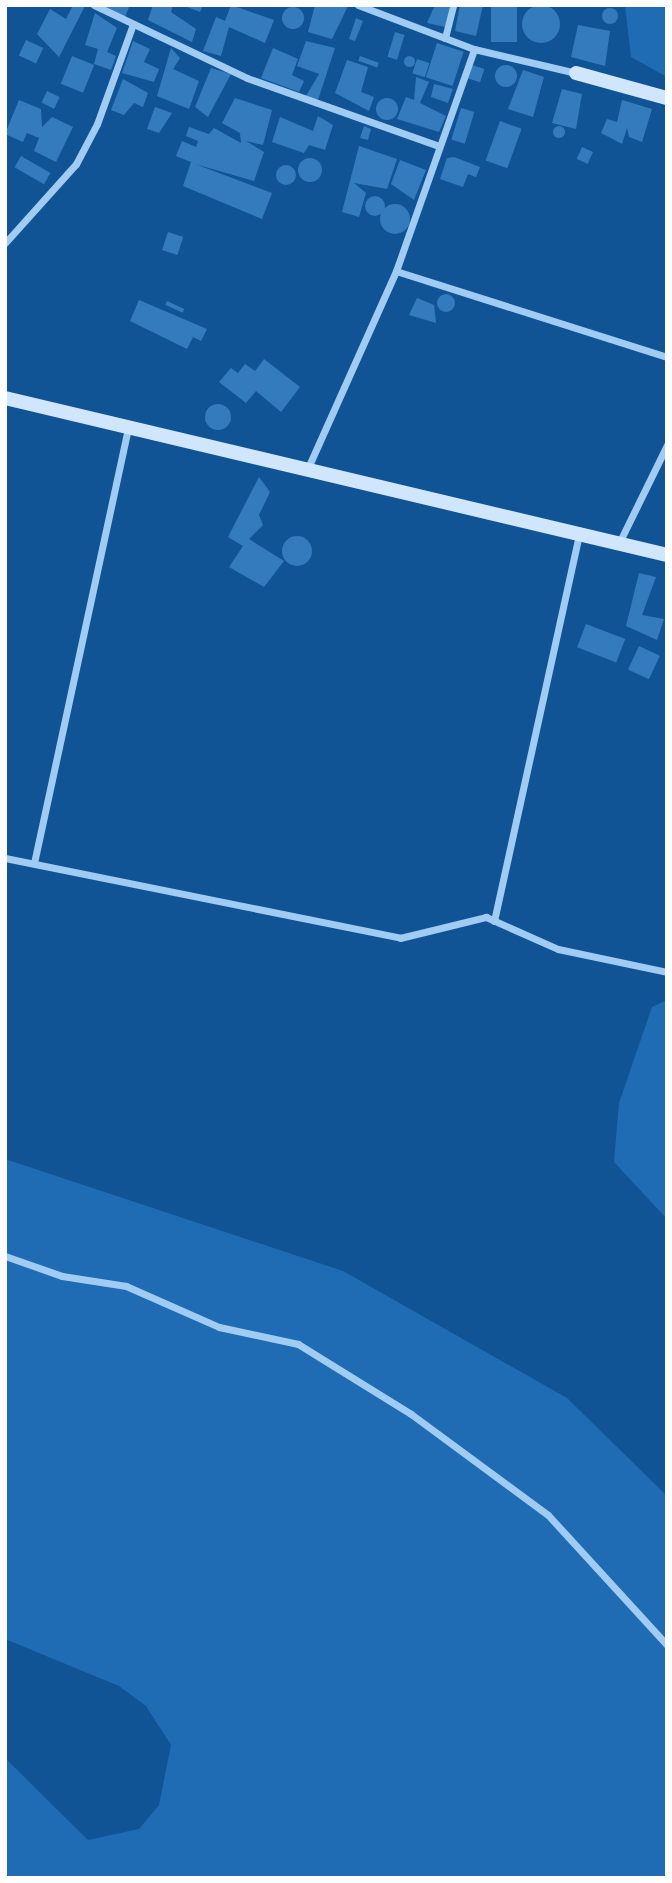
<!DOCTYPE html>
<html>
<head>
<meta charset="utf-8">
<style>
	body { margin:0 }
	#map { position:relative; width:672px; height:1883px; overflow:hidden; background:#105496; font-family:Lato,sans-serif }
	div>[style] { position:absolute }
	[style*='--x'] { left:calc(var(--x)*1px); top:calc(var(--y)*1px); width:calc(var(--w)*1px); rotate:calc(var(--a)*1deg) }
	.green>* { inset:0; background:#1f6cb4 }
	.building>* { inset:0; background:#347bbd; transform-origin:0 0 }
	.round { border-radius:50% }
	.street>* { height:7px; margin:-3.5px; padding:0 3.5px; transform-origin:3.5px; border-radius:3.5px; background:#a0ccf4 }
	.secondary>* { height:14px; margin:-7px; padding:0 7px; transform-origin:7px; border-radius:7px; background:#d0e6fd }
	span { translate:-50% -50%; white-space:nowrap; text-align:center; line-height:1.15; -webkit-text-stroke:7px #105496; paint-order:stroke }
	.frame { position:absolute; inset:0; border:7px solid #fff; pointer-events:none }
</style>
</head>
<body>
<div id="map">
	<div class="green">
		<i style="clip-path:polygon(625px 5px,667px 5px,667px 77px,631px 57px)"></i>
		<i style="clip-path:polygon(667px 1000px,667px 1219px,614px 1162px,619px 1103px,652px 1007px)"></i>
		<i style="clip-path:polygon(5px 1159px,343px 1271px,567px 1398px,667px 1496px,667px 1878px,5px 1878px,5px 1758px,88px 1840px,139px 1829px,159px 1805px,171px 1745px,146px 1706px,119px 1686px,5px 1639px)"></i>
	</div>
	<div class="building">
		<i style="clip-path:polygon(73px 5px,85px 6px,59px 57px,37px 34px,50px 9px,66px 19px)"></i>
		<i style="clip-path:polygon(102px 5px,130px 5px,125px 17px)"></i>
		<i style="clip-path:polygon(153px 5px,173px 5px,171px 12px,196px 29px,192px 42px,148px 20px)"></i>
		<i style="clip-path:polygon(182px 5px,203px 5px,200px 12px)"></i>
		<i style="clip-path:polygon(231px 5px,274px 20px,265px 43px,229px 27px,221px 56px,203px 51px,216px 17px,225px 21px)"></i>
		<i style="clip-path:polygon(315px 5px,348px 6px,332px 39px,308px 32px)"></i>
		<i style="clip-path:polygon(435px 5px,450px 5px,445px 27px,427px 23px)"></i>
		<i style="clip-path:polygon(460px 5px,483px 5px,476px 36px,455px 31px)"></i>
		<i style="left:491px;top:5px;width:26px;height:37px"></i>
		<i class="round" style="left:522px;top:5px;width:38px;height:38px"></i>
		<i class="round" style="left:282px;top:7px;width:22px;height:22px"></i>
		<i class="round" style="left:602px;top:8px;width:16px;height:16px"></i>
		<i style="clip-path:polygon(95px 13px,117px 28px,107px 52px,116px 56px,111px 70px,94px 64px,98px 49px,85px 45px)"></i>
		<i style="clip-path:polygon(356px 18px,363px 21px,355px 41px,349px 39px)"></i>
		<i style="clip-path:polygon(578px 25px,610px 31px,605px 66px,571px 57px)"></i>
		<i style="left:395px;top:32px;width:10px;height:26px;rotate:17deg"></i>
		<i style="left:26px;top:40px;width:19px;height:17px;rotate:25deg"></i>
		<i style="clip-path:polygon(133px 41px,150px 49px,144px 62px,159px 69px,154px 82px,122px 73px)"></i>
		<i style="clip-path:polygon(306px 41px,335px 48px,318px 100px,306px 96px,319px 74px,297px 66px)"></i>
		<i style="left:437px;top:43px;width:28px;height:36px;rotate:18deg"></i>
		<i style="clip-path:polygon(171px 48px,180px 58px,173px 69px,199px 81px,189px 109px,157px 96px)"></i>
		<i style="clip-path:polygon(273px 48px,298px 59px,292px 75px,304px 81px,299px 92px,261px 78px)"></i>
		<i class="round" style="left:403.5px;top:55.5px;width:11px;height:11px"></i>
		<i style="left:72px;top:56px;width:24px;height:30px;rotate:22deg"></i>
		<i style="left:360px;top:56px;width:20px;height:5px;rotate:20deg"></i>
		<i style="left:417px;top:59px;width:13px;height:15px;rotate:18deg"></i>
		<i style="clip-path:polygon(347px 60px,368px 67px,361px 92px,374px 97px,369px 111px,335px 93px)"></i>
		<i class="round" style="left:495px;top:65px;width:22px;height:22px"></i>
		<i style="left:472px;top:65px;width:13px;height:14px;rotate:18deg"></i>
		<i style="clip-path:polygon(211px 68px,231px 74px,208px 117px,195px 107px)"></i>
		<i style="clip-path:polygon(523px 70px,544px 77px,533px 117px,508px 109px)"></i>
		<i style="clip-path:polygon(416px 77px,429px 82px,420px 103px,446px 116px,439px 132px,397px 119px,406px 97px,414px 100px)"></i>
		<i style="clip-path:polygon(123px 79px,148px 93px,143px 107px,134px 103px,124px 115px,111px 110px)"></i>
		<i style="clip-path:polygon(434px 84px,453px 89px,448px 103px,431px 97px)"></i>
		<i style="clip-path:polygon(562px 89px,582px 94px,576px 129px,552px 123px)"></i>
		<i style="left:47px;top:91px;width:14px;height:13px;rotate:25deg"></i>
		<i style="clip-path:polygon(235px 98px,272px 110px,263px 145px,246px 141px,264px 152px,254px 181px,195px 164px,272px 193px,262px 219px,183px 186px,191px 162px,176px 156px,182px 141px,196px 147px,198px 141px,186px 136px,189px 127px,209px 134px,214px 128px,241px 143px,240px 133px,222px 123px)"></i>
		<i class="round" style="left:376px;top:98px;width:22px;height:22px"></i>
		<i style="clip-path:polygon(19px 100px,41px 109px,42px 127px,52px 117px,73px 127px,56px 162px,34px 151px,39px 138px,27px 133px,23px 142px,5px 134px)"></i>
		<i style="clip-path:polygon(622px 100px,652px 109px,642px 142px,629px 137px,627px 128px,622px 144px,601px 133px,607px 119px,617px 122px)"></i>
		<i style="clip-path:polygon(155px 107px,172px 113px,159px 133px,147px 129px)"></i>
		<i style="left:461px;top:108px;width:14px;height:33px;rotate:17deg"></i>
		<i style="clip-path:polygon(318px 116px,333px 125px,325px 150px,309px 145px,304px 153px,272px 142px,280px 117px,313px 131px)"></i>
		<i style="left:500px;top:121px;width:23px;height:42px;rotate:20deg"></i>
		<i class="round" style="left:553px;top:126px;width:12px;height:12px"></i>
		<i style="clip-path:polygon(364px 126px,371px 129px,368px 140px,360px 138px)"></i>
		<i style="clip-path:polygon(359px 146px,397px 159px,387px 189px,354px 183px,366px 193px,359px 217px,342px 212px)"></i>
		<i style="left:582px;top:147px;width:12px;height:13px;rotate:24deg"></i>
		<i style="left:21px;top:156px;width:34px;height:13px;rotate:30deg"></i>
		<i style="clip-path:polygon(454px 157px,480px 167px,476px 177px,468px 174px,463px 187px,440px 179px,447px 158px)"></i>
		<i class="round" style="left:298px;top:158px;width:24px;height:24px"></i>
		<i style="clip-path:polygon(400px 160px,426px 170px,414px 200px,391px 184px)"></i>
		<i class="round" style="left:276px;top:165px;width:20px;height:20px"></i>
		<i class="round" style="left:365px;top:196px;width:20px;height:20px"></i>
		<i class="round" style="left:380px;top:204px;width:30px;height:30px"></i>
		<i style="left:168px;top:232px;width:16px;height:19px;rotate:18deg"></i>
		<i class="round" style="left:437px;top:294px;width:18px;height:18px"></i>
		<i style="clip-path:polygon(417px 298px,434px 305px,436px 323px,409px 315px)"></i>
		<i style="clip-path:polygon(139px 300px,207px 329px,201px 341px,193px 337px,187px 349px,130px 321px)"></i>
		<i style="left:167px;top:301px;width:19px;height:4px;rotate:25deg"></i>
		<i style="clip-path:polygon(264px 359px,300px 387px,281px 412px,256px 391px,246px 403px,219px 382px,231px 368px,238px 373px,245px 364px,255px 371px)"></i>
		<i class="round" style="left:205px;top:404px;width:26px;height:26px"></i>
		<i style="clip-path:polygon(259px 477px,270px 492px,259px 515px,263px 525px,249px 539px,284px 561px,264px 587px,229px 567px,243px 546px,228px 537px)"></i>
		<i class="round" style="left:282px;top:536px;width:30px;height:30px"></i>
		<i style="clip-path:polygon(639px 573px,656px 577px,642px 615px,664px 619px,657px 640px,626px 626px)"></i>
		<i style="left:586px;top:624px;width:42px;height:25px;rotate:21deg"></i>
		<i style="left:639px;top:646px;width:23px;height:26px;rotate:25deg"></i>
	</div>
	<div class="street">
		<i style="--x:94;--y:5;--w:170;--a:25.5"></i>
		<i style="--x:247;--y:78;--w:204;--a:19.5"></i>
		<i style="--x:358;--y:5;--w:124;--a:20.8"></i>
		<i style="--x:474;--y:49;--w:105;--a:13.2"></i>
		<i style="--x:445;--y:38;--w:34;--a:-76"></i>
		<i style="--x:5;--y:243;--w:106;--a:-48.1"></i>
		<i style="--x:76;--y:164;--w:45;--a:-62.3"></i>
		<i style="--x:97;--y:124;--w:103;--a:-70.2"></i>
		<i style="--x:396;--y:271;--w:284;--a:17.6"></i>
		<i style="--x:307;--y:470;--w:218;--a:-65.9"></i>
		<i style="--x:396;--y:271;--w:235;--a:-70.6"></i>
		<i style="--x:620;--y:541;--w:107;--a:-63.9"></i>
		<i style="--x:5;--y:858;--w:403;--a:11.4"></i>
		<i style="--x:400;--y:938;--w:89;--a:-13.7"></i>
		<i style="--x:486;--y:917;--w:79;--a:24"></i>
		<i style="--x:558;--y:949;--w:111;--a:11.9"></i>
		<i style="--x:34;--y:863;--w:445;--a:-77.8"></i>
		<i style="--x:494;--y:921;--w:394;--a:-77.6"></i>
		<i style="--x:5;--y:1256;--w:60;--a:19.3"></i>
		<i style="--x:62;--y:1276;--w:65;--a:8.9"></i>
		<i style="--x:126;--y:1286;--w:102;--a:23.8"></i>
		<i style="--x:219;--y:1327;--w:81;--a:12.1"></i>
		<i style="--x:298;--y:1344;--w:133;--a:31.8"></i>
		<i style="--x:411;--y:1414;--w:170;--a:36.4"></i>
		<i style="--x:548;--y:1515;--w:176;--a:47.5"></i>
	</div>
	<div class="secondary">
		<i style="--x:576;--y:73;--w:94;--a:15.4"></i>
		<i style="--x:5;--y:398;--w:680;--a:13.34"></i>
	</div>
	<div class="frame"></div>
</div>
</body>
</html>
